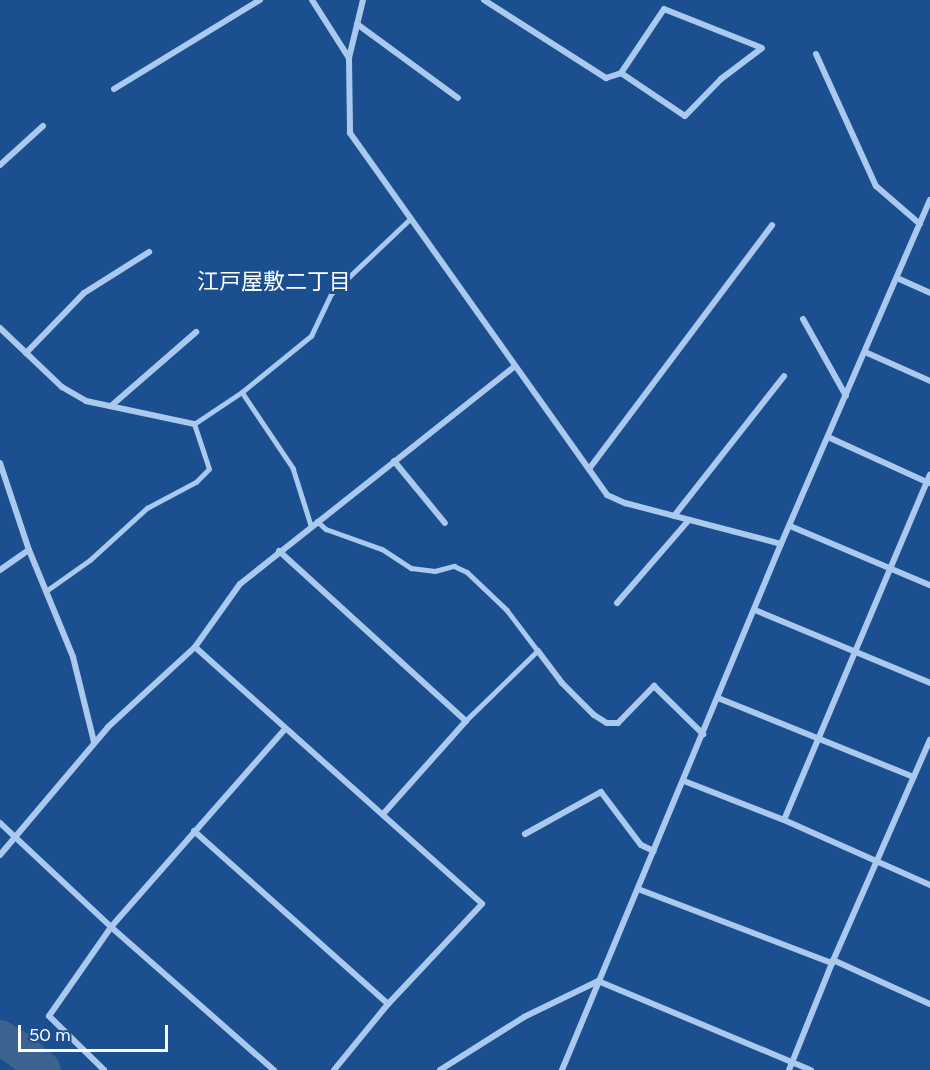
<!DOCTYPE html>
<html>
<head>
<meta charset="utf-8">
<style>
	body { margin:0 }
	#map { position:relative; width:930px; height:1070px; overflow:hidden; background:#1b4f8f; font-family:Figtree,"Noto Sans JP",sans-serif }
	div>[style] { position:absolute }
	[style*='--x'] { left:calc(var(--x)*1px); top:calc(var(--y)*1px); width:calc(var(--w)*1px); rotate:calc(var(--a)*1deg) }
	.river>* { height:36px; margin:-18px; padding:0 18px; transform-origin:18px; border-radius:18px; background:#3c6290 }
	.lane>* { height:4.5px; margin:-2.25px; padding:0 2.25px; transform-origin:2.25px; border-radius:2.25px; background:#a9c9ee }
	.street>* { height:6px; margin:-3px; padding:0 3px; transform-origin:3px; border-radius:3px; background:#a9c9ee }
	span { translate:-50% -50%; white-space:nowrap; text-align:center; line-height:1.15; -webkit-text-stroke:6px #1b4f8f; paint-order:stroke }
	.neighbourhood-label { font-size:22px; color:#fff }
	.scale { position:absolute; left:18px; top:1025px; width:150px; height:27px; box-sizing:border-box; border:3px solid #fff; border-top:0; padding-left:8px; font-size:18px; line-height:21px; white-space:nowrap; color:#fff; -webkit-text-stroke:4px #1b4f8f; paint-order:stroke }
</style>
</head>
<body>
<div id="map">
	<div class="river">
		<i style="--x:0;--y:1038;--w:23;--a:31"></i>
		<i style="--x:20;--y:1050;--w:30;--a:41"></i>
	</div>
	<div class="lane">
		<i style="--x:242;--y:392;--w:92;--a:56.1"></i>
		<i style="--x:293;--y:468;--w:60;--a:72.5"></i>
		<i style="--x:317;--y:521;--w:12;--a:42"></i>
		<i style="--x:326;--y:529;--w:59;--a:19.7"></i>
		<i style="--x:382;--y:549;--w:35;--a:33"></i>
		<i style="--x:411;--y:568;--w:24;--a:7"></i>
		<i style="--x:435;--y:571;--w:20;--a:-15"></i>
		<i style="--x:454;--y:566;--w:14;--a:25"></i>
		<i style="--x:467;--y:572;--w:55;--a:43.5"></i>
		<i style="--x:507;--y:610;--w:51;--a:52.9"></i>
		<i style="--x:538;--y:651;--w:100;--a:135.8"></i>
		<i style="--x:46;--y:591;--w:54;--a:-35.2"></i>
		<i style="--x:90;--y:560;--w:77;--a:-42.4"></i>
		<i style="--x:147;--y:508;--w:55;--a:-28"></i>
		<i style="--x:196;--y:482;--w:18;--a:-45"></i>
		<i style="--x:209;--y:469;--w:47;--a:-108.4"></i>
		<i style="--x:194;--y:424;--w:58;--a:-33.7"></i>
		<i style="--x:242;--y:392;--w:89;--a:-39.1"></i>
		<i style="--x:311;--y:336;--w:47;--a:-64.5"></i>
		<i style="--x:331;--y:294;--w:109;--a:-43.5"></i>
	</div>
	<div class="street">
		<i style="--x:312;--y:0;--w:69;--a:57.5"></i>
		<i style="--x:363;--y:0;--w:60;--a:103.6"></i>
		<i style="--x:349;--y:58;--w:75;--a:89.2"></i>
		<i style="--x:350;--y:133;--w:444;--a:54.6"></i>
		<i style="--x:607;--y:495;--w:20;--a:24"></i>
		<i style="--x:625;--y:503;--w:161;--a:14.7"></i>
		<i style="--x:484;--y:0;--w:145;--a:32.6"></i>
		<i style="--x:606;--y:78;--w:16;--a:-18"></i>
		<i style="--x:621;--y:73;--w:77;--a:-56.1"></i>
		<i style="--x:664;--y:9;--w:105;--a:21.7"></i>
		<i style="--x:357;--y:24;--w:125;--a:36.2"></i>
		<i style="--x:816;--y:54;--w:145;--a:65.6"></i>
		<i style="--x:876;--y:186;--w:58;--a:40.8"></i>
		<i style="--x:621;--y:73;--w:77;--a:33.9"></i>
		<i style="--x:685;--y:116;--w:52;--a:-45.8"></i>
		<i style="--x:721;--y:79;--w:51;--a:-37.1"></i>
		<i style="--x:114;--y:89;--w:171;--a:-31.4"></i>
		<i style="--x:0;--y:165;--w:58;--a:-42.2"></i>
		<i style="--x:897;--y:278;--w:36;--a:24"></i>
		<i style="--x:803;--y:319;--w:88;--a:60.8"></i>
		<i style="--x:0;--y:328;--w:86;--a:43.6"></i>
		<i style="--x:62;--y:387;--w:28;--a:30"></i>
		<i style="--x:86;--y:401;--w:110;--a:12"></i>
		<i style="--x:865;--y:352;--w:71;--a:24"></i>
		<i style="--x:26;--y:353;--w:83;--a:-46"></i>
		<i style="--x:84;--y:293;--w:77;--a:-32.2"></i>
		<i style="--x:111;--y:406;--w:113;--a:-41"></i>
		<i style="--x:828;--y:437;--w:111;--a:24.5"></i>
		<i style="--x:394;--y:461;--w:80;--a:50.6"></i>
		<i style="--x:0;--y:463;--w:92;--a:71.6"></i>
		<i style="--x:29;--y:550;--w:116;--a:67.6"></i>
		<i style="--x:73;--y:657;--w:88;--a:76.1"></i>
		<i style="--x:589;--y:469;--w:305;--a:-53.1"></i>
		<i style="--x:674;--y:516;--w:178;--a:-51.8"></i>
		<i style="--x:790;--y:526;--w:152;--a:22.9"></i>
		<i style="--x:279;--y:551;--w:253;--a:42.3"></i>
		<i style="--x:466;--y:721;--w:125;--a:131.7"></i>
		<i style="--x:0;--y:570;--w:35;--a:-35"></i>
		<i style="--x:617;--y:603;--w:110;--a:-49.1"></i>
		<i style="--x:755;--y:610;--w:190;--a:22.6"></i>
		<i style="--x:195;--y:647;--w:385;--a:41.8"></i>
		<i style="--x:482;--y:904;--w:137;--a:133.2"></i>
		<i style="--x:388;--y:1004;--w:85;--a:129.3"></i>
		<i style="--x:538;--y:651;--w:40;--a:53"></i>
		<i style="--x:562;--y:683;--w:45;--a:45"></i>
		<i style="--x:594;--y:715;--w:15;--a:32"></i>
		<i style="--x:607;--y:723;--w:11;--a:0"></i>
		<i style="--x:618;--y:723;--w:52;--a:-45.8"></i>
		<i style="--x:654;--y:686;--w:69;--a:44.4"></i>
		<i style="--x:718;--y:698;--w:211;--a:22"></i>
		<i style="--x:684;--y:781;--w:107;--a:21.3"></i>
		<i style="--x:784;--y:820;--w:160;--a:24"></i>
		<i style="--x:784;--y:820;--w:375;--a:-67.1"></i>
		<i style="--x:0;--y:823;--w:152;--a:43.1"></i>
		<i style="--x:111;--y:927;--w:217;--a:41.3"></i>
		<i style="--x:194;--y:831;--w:260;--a:41.7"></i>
		<i style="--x:525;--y:834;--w:87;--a:-28.9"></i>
		<i style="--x:601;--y:792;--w:66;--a:53"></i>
		<i style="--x:641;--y:845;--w:14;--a:25"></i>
		<i style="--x:0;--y:855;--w:167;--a:-49.8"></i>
		<i style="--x:108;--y:727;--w:118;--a:-42.6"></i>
		<i style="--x:195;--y:647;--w:77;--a:-54.5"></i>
		<i style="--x:240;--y:584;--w:350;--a:-38.4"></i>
		<i style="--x:638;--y:889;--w:208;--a:20.9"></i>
		<i style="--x:833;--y:960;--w:107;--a:24.4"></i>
		<i style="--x:104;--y:1070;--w:77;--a:-135.5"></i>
		<i style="--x:49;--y:1016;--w:108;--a:-55.1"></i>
		<i style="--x:111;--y:927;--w:264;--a:-48.7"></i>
		<i style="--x:440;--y:1070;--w:99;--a:-32.2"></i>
		<i style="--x:524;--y:1017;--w:82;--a:-25.9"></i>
		<i style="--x:598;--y:981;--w:231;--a:22.7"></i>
		<i style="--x:562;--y:1070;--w:570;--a:-67.4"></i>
		<i style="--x:781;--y:544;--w:375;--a:-66.6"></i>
		<i style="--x:789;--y:1070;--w:115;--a:-68.1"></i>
		<i style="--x:832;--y:963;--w:244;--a:-66.3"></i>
	</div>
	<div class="neighbourhood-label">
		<span style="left:274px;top:282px">江戸屋敷二丁目</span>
	</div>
	<div class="scale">50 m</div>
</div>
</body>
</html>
